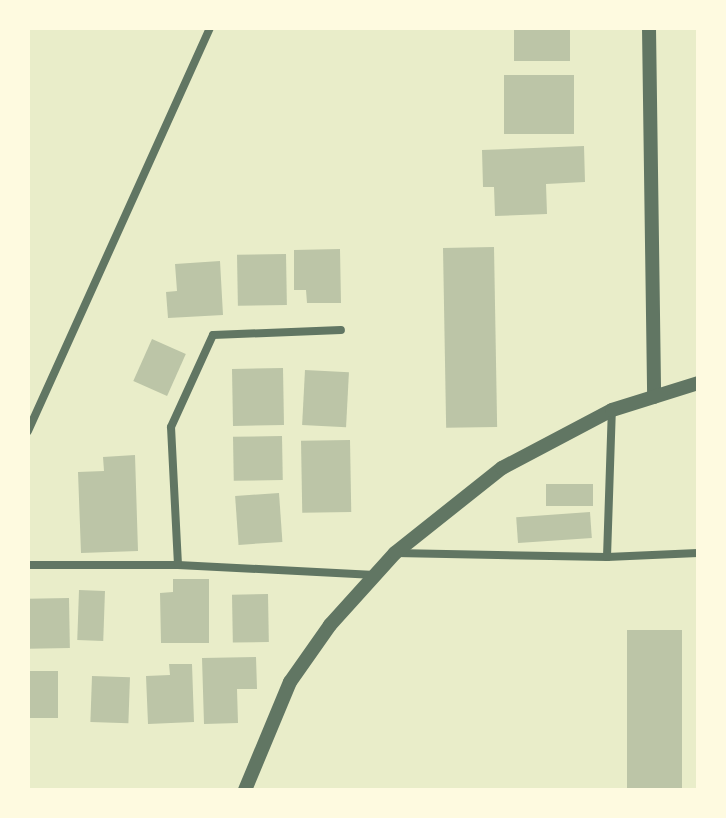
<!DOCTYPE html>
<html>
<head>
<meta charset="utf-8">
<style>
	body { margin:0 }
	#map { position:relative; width:726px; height:818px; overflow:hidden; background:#e9edc9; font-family:"Titillium Web",sans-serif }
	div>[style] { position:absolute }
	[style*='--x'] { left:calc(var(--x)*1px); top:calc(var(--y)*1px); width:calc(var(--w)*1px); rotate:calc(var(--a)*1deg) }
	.building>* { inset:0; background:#bcc5a7; transform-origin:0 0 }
	.minor>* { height:8px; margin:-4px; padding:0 4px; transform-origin:4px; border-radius:4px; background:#617663 }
	.tertiary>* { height:14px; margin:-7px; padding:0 7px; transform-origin:7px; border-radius:7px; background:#617663 }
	span { translate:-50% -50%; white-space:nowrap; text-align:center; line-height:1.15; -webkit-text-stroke:6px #fefae0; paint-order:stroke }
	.frame { position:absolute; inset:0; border:30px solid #fefae0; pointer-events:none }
</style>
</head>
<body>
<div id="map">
	<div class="building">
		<i style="left:514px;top:28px;width:56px;height:33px"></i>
		<i style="left:504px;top:75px;width:70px;height:59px"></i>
		<i style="clip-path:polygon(584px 146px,585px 182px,546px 184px,547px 214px,495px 216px,494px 187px,483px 187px,482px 150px)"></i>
		<i style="left:494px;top:247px;width:180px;height:51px;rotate:89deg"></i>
		<i style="clip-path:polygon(340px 249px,341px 303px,307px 303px,306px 290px,294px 290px,294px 250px)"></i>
		<i style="left:286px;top:254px;width:51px;height:49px;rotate:89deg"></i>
		<i style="clip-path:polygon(220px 261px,223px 315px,168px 318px,166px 292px,177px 291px,175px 264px)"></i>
		<i style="left:152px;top:339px;width:37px;height:46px;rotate:24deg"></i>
		<i style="left:283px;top:368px;width:57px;height:51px;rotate:89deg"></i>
		<i style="left:305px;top:370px;width:44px;height:55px;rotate:3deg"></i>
		<i style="left:282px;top:436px;width:44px;height:49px;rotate:89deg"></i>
		<i style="left:350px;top:440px;width:72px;height:49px;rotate:89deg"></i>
		<i style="clip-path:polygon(135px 455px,138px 551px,81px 553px,78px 472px,104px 471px,103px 457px)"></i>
		<i style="left:593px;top:484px;width:22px;height:47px;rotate:90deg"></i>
		<i style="left:279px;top:493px;width:49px;height:44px;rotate:86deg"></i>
		<i style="left:590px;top:512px;width:26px;height:74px;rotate:86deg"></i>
		<i style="clip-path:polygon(173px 579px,209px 579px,209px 643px,161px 643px,160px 593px,173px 592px)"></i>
		<i style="left:79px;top:590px;width:26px;height:50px;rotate:2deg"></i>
		<i style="left:268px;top:594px;width:48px;height:36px;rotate:89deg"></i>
		<i style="left:69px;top:598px;width:50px;height:41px;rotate:89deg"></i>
		<i style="left:627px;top:630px;width:55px;height:159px"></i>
		<i style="clip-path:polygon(256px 657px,257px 689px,237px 689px,238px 723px,204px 724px,202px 658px)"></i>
		<i style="clip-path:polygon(169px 664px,192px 664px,194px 722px,148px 724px,146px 676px,170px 675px)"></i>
		<i style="left:28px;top:671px;width:30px;height:47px"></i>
		<i style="left:92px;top:676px;width:38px;height:46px;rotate:2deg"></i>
	</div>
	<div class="minor">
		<i style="--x:28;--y:431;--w:442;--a:-65.7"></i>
		<i style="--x:395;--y:553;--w:212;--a:1.1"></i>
		<i style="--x:607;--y:557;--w:91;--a:-2.5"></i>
		<i style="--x:607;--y:557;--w:147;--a:-88.1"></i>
		<i style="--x:28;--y:565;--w:150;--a:0"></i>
		<i style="--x:178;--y:565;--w:197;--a:2.9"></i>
		<i style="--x:178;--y:565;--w:138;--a:-92.9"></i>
		<i style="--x:171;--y:427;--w:101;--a:-65.5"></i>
		<i style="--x:213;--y:335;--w:128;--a:-2.2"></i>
	</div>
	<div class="tertiary">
		<i style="--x:649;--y:28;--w:369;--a:89.2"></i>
		<i style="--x:245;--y:790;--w:117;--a:-67.4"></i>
		<i style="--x:290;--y:682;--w:70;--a:-54.9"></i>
		<i style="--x:330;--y:625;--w:97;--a:-47.9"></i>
		<i style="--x:395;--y:553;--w:137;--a:-38.5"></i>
		<i style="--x:502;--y:468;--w:124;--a:-27.8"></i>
		<i style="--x:612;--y:410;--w:90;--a:-17.4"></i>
	</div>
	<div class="frame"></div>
</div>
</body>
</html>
